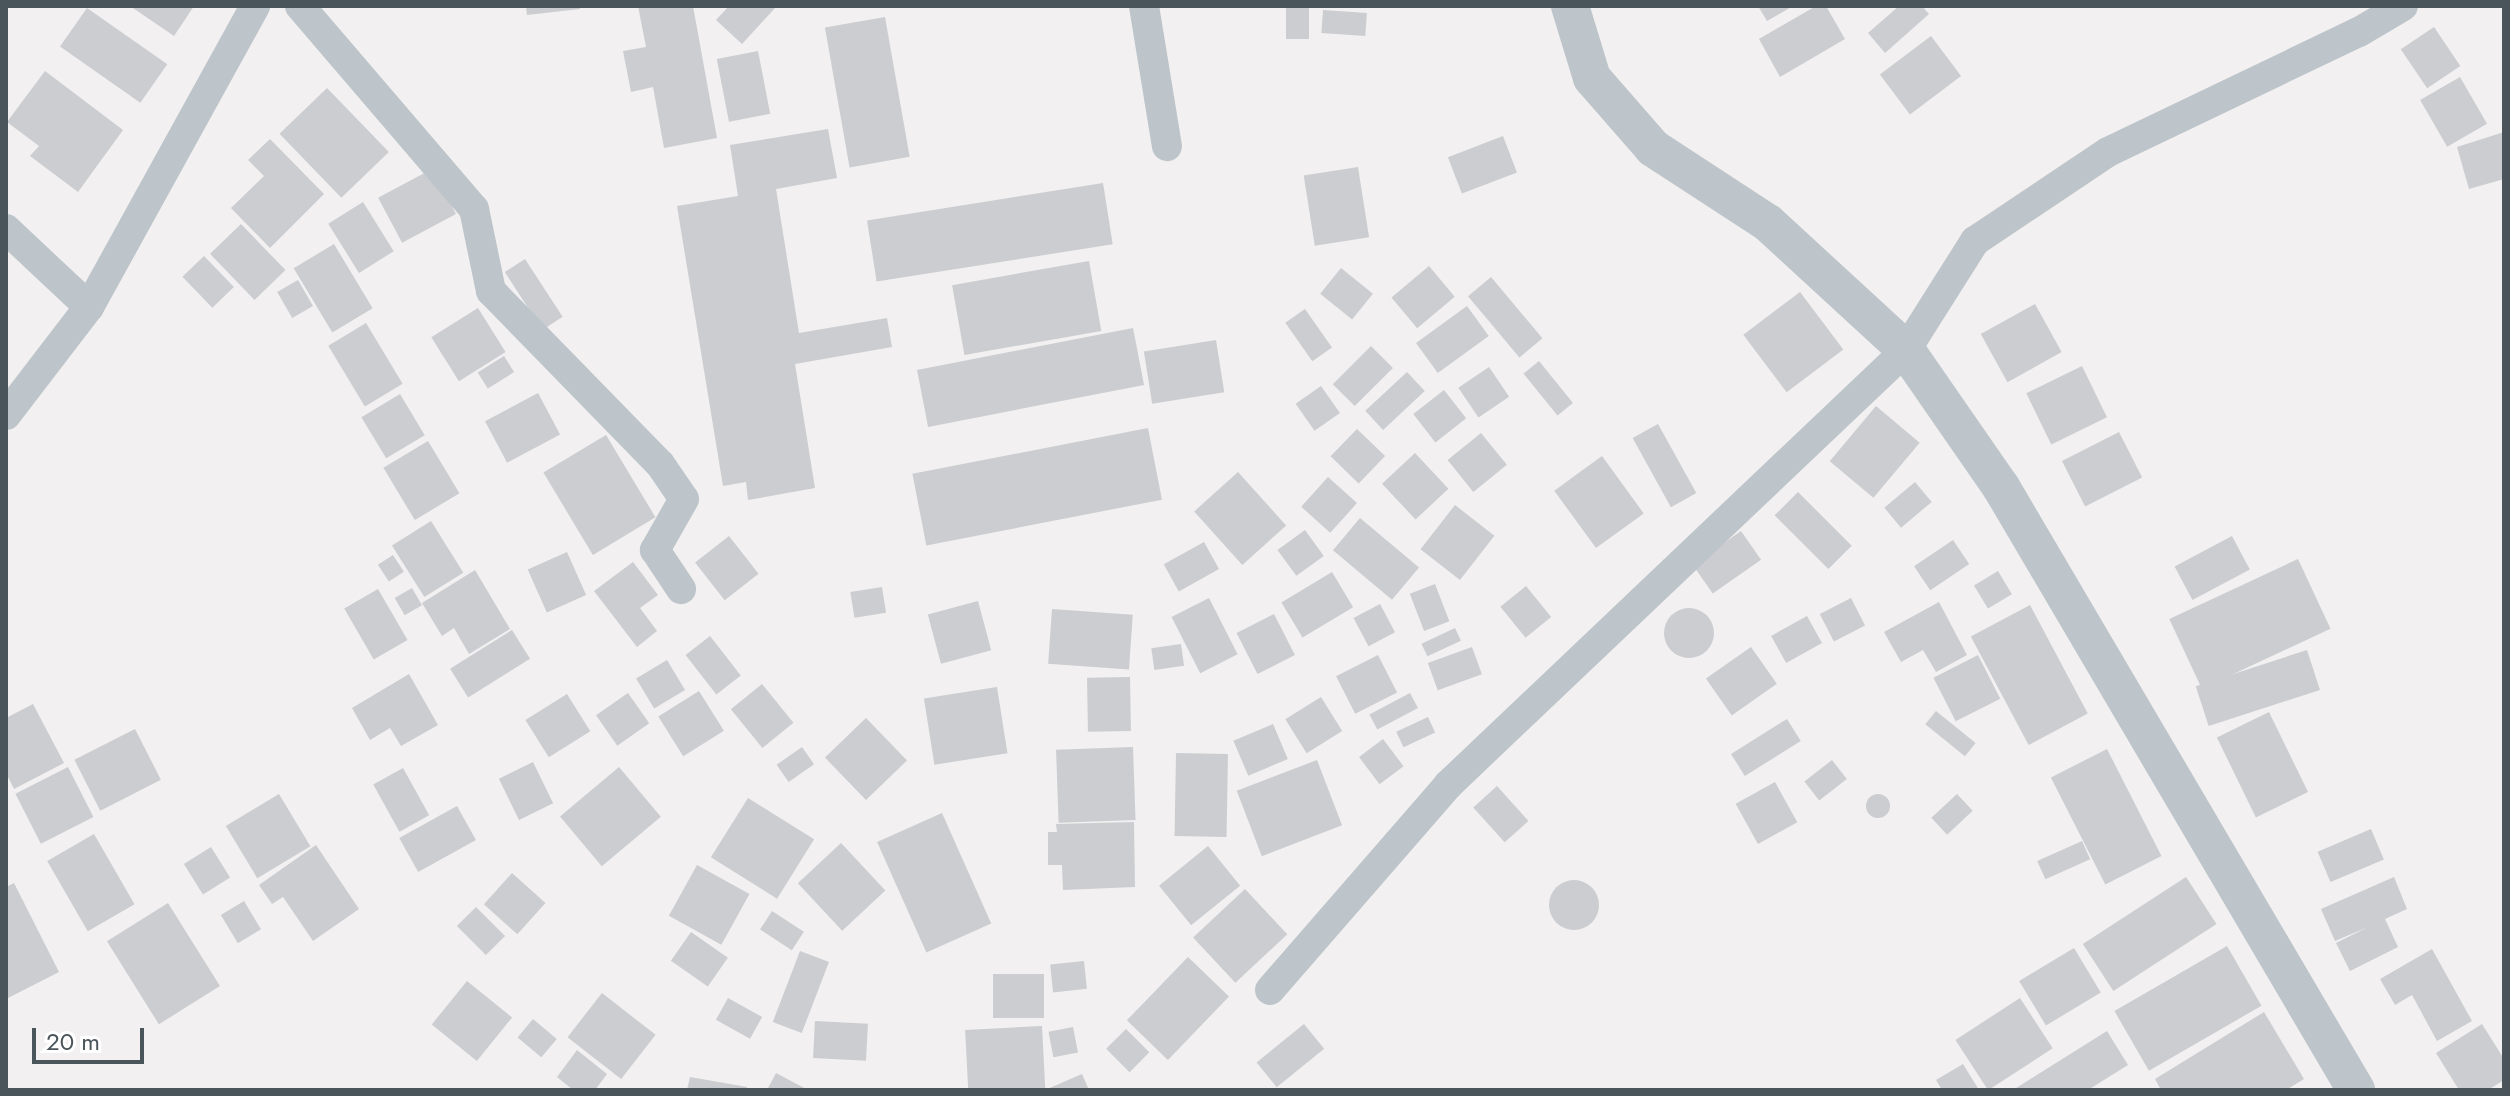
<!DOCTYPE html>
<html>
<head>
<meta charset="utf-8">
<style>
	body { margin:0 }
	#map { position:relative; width:2510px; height:1096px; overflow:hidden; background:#f2f0f0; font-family:Jost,sans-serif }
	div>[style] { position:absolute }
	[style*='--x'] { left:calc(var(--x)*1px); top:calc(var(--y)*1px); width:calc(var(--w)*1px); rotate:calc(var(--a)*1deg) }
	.building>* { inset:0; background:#cbcdd1; transform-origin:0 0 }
	.round { border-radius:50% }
	.minor>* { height:30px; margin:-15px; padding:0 15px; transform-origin:15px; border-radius:15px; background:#bdc5cb }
	.tertiary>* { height:38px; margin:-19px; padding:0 19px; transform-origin:19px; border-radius:19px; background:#bdc5cb }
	span { translate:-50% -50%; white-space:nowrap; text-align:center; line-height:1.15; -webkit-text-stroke:7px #fff; paint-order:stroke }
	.frame { position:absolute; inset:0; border:8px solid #4a545b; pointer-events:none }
	.scale { position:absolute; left:32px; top:1028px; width:112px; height:36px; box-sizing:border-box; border:4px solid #4a545b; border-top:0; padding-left:10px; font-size:24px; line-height:28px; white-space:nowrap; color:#4a545b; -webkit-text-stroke:6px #fff; paint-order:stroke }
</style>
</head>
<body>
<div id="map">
	<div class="building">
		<i style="clip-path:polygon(130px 6px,194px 6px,174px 36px)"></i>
		<i style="clip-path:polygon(526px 6px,579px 6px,580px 9px,527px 15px)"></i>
		<i style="clip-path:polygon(638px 6px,693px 6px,717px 138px,664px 148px,653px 87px,631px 92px,623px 51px,646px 47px)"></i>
		<i style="clip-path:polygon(729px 6px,777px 6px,742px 44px,716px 20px)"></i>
		<i style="left:1286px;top:6px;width:23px;height:33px"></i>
		<i style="clip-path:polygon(1758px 6px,1793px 6px,1767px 21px)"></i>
		<i style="clip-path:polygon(1816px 6px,1826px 6px,1845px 39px,1780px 77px,1759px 39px)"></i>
		<i style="clip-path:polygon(1899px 6px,1922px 6px,1929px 14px,1885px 53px,1868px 33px)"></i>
		<i style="left:87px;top:8px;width:98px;height:47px;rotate:35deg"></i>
		<i style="left:1323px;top:10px;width:44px;height:23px;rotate:4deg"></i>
		<i style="left:885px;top:17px;width:142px;height:61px;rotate:80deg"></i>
		<i style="left:2434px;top:27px;width:47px;height:40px;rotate:56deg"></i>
		<i style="left:1931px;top:36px;width:50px;height:64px;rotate:53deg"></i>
		<i style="left:758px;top:51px;width:64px;height:42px;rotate:79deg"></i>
		<i style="clip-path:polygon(45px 71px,123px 130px,78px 192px,30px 156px,39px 146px,7px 122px)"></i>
		<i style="left:2460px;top:77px;width:54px;height:46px;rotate:60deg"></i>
		<i style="left:327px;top:88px;width:89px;height:66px;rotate:46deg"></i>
		<i style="clip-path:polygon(828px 129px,837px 178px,776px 189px,799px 333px,887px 318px,892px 347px,795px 364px,815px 488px,748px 500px,746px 482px,723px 486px,677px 206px,738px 196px,730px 145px)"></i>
		<i style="clip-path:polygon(2504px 132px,2504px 179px,2469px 189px,2457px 147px)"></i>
		<i style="left:1503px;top:136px;width:39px;height:59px;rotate:69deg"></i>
		<i style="clip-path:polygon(270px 139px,324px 194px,270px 248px,231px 208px,264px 176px,248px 160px)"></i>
		<i style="left:1358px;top:167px;width:71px;height:55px;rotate:81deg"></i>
		<i style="left:432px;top:169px;width:51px;height:61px;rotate:62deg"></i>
		<i style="left:1103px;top:183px;width:62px;height:239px;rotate:81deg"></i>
		<i style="left:363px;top:202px;width:58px;height:41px;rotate:58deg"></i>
		<i style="left:241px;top:224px;width:64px;height:43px;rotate:46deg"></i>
		<i style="left:334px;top:244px;width:75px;height:47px;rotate:59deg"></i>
		<i style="left:204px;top:256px;width:43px;height:30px;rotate:46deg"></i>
		<i style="left:525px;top:259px;width:69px;height:24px;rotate:57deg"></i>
		<i style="left:1089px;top:261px;width:71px;height:139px;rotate:80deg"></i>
		<i style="left:1429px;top:266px;width:40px;height:49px;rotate:50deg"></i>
		<i style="left:1341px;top:268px;width:41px;height:33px;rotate:39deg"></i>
		<i style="left:1491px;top:277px;width:80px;height:30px;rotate:50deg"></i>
		<i style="left:298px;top:280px;width:30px;height:24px;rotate:60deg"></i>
		<i style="left:1800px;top:292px;width:72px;height:71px;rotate:53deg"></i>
		<i style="left:2035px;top:304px;width:55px;height:62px;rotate:61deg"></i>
		<i style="left:1467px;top:306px;width:37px;height:63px;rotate:54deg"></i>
		<i style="left:478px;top:308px;width:52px;height:55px;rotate:58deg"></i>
		<i style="left:1305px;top:309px;width:47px;height:24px;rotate:55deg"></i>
		<i style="left:366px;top:323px;width:71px;height:44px;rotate:59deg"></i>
		<i style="left:1133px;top:328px;width:58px;height:220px;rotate:79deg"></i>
		<i style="left:1216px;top:340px;width:53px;height:73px;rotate:81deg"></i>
		<i style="left:1371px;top:346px;width:31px;height:54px;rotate:45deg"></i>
		<i style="left:504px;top:356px;width:19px;height:31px;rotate:58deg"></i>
		<i style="left:1539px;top:361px;width:54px;height:20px;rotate:51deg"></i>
		<i style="left:2082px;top:366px;width:57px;height:62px;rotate:64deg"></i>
		<i style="left:1489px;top:367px;width:36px;height:37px;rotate:56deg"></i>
		<i style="left:1407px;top:372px;width:26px;height:57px;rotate:47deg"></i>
		<i style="left:1321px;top:386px;width:33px;height:31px;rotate:55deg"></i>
		<i style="left:1444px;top:390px;width:36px;height:39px;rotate:52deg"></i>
		<i style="left:538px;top:393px;width:47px;height:60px;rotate:62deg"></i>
		<i style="left:400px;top:394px;width:48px;height:45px;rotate:59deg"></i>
		<i style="left:1876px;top:406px;width:57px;height:72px;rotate:40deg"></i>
		<i style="left:1658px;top:424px;width:79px;height:29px;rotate:61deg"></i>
		<i style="left:1148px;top:428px;width:73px;height:240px;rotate:79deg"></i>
		<i style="left:1357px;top:429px;width:39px;height:38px;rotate:44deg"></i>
		<i style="left:2119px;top:432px;width:51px;height:64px;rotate:63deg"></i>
		<i style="left:1481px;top:433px;width:41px;height:43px;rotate:51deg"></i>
		<i style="left:606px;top:435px;width:96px;height:73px;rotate:59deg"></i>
		<i style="left:428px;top:441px;width:61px;height:52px;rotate:59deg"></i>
		<i style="left:1415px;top:453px;width:49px;height:45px;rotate:47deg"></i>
		<i style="left:1602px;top:456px;width:71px;height:59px;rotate:54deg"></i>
		<i style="left:1238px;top:472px;width:72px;height:59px;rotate:48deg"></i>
		<i style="left:1328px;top:477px;width:39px;height:40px;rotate:42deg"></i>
		<i style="left:1915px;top:482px;width:26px;height:40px;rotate:50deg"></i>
		<i style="left:1798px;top:492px;width:76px;height:33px;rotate:45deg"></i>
		<i style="left:1455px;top:505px;width:50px;height:56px;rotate:38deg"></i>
		<i style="left:1360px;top:518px;width:77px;height:42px;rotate:40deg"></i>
		<i style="left:431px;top:521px;width:61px;height:46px;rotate:58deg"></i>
		<i style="left:1305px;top:530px;width:32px;height:34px;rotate:54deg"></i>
		<i style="left:1741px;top:531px;width:35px;height:59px;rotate:55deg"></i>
		<i style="left:729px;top:536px;width:48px;height:43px;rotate:52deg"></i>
		<i style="left:2232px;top:536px;width:38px;height:65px;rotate:62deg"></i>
		<i style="left:1953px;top:540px;width:29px;height:47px;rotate:56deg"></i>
		<i style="left:1204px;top:542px;width:31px;height:46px;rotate:61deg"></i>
		<i style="left:567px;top:552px;width:47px;height:43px;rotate:66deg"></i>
		<i style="left:393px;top:555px;width:20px;height:18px;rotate:57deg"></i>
		<i style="left:2298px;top:559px;width:77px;height:142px;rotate:65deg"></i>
		<i style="clip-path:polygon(633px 562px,658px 595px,640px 608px,657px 631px,637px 647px,594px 591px)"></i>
		<i style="clip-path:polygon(475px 570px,510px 629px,469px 654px,454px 628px,442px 636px,422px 603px)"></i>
		<i style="left:1998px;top:571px;width:27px;height:28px;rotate:59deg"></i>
		<i style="left:1332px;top:572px;width:41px;height:59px;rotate:59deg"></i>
		<i style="left:1435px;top:584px;width:40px;height:27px;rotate:69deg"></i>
		<i style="left:1526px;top:586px;width:40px;height:33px;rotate:51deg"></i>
		<i style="left:882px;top:587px;width:26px;height:32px;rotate:81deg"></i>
		<i style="left:412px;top:588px;width:20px;height:20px;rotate:60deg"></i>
		<i style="left:378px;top:589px;width:59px;height:39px;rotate:60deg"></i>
		<i style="left:1209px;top:598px;width:63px;height:42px;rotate:63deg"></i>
		<i style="left:1851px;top:598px;width:31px;height:35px;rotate:63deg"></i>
		<i style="left:978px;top:601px;width:51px;height:52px;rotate:75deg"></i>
		<i style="clip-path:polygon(1939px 602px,1967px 655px,1936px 672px,1923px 650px,1901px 662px,1884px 632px)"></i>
		<i style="left:1380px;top:604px;width:32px;height:30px;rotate:62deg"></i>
		<i style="left:2030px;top:605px;width:123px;height:67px;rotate:62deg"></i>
		<i class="round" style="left:1664px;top:608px;width:50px;height:50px"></i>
		<i style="left:1052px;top:609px;width:81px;height:55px;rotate:4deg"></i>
		<i style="left:1274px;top:614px;width:46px;height:42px;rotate:63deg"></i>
		<i style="left:1807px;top:616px;width:31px;height:41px;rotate:61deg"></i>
		<i style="left:1455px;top:628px;width:14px;height:37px;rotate:65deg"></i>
		<i style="left:512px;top:630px;width:34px;height:73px;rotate:58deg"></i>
		<i style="left:710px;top:636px;width:50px;height:31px;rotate:52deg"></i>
		<i style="left:1181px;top:644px;width:22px;height:30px;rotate:82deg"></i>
		<i style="left:1472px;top:647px;width:29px;height:47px;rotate:70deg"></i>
		<i style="left:1751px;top:647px;width:45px;height:55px;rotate:55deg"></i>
		<i style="left:2307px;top:650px;width:42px;height:117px;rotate:72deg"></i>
		<i style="left:1378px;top:655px;width:42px;height:47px;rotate:63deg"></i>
		<i style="left:1978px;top:655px;width:49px;height:50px;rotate:63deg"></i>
		<i style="left:667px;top:660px;width:35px;height:36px;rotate:59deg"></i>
		<i style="clip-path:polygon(409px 674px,438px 725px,401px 746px,390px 728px,370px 740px,352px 708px)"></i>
		<i style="left:1130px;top:677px;width:54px;height:43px;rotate:89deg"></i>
		<i style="left:762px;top:684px;width:50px;height:40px;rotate:51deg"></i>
		<i style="left:997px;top:687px;width:67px;height:74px;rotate:81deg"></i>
		<i style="left:699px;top:691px;width:47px;height:48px;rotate:58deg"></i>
		<i style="left:628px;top:693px;width:37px;height:39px;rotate:55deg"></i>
		<i style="left:1410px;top:693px;width:17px;height:46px;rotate:62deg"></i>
		<i style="left:567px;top:694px;width:44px;height:49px;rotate:58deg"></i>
		<i style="left:1321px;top:697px;width:40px;height:42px;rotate:58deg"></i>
		<i style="clip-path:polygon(33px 704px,64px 763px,14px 789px,6px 773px,6px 718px)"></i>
		<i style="left:1936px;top:711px;width:51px;height:17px;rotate:39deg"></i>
		<i style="left:2269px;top:712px;width:89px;height:58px;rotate:64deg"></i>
		<i style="left:1428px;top:717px;width:17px;height:35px;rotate:65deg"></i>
		<i style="left:866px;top:718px;width:59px;height:57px;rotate:46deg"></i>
		<i style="left:1787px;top:719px;width:26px;height:66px;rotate:58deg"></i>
		<i style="left:1273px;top:724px;width:38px;height:43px;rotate:67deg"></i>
		<i style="left:135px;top:729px;width:57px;height:68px;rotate:63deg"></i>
		<i style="left:1383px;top:739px;width:34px;height:30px;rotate:53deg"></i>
		<i style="left:802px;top:747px;width:21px;height:31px;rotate:55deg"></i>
		<i style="left:1133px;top:747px;width:73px;height:77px;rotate:88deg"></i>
		<i style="left:2107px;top:749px;width:120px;height:63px;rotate:63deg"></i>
		<i style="left:1176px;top:753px;width:52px;height:83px;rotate:1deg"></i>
		<i style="left:1317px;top:760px;width:70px;height:86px;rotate:69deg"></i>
		<i style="left:1832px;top:760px;width:24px;height:35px;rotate:52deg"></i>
		<i style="left:533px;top:762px;width:46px;height:38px;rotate:64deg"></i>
		<i style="left:68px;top:767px;width:56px;height:59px;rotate:63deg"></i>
		<i style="left:619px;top:767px;width:65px;height:77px;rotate:50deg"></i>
		<i style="left:403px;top:768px;width:54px;height:34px;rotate:61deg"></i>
		<i style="left:1775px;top:782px;width:46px;height:45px;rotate:61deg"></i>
		<i style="left:1497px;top:786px;width:47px;height:32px;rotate:48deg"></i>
		<i class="round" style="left:1866px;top:794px;width:24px;height:24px"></i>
		<i style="left:279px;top:794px;width:61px;height:62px;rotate:59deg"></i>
		<i style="left:1957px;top:794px;width:23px;height:35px;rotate:47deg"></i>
		<i style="left:748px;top:798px;width:78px;height:70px;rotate:32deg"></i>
		<i style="left:457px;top:806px;width:39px;height:66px;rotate:61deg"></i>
		<i style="left:942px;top:813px;width:121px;height:71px;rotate:66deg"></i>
		<i style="clip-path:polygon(1134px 822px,1135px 887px,1063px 890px,1062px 865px,1048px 865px,1048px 832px,1057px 832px,1056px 824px)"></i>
		<i style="left:2371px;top:829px;width:33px;height:58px;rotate:67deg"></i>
		<i style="left:94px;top:834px;width:81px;height:54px;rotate:60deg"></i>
		<i style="left:2082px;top:841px;width:20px;height:49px;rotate:66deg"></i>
		<i style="left:841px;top:843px;width:65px;height:59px;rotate:47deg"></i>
		<i style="clip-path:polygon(316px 845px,359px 909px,313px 941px,283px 897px,272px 904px,259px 885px)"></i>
		<i style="left:1208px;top:846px;width:51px;height:63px;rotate:51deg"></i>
		<i style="left:211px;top:847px;width:36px;height:32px;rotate:58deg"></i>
		<i style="left:697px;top:865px;width:60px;height:58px;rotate:29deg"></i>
		<i style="left:512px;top:873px;width:45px;height:42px;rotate:42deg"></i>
		<i style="left:2186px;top:877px;width:56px;height:123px;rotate:57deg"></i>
		<i style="clip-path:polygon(2394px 877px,2407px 909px,2385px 919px,2398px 947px,2350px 971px,2336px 943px,2368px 927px,2335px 941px,2321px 909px)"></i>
		<i class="round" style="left:1549px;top:880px;width:50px;height:50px"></i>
		<i style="clip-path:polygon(14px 883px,59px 972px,6px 999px,6px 887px)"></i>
		<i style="left:1245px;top:889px;width:62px;height:71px;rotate:47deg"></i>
		<i style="left:244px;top:901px;width:33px;height:27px;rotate:59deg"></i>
		<i style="left:168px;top:903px;width:98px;height:72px;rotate:58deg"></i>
		<i style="left:476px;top:907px;width:41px;height:27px;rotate:45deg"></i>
		<i style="left:772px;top:911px;width:38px;height:22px;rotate:33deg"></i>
		<i style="left:691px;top:932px;width:45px;height:35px;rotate:35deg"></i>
		<i style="left:2227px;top:946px;width:69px;height:130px;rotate:60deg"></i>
		<i style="left:2074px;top:948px;width:52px;height:64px;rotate:59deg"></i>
		<i style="clip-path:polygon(2432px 949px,2472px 1021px,2437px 1041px,2412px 995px,2395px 1005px,2380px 979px)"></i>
		<i style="left:800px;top:951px;width:31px;height:76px;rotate:21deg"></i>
		<i style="left:1188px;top:957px;width:57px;height:88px;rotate:44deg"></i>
		<i style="left:1084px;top:961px;width:28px;height:34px;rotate:84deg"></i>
		<i style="left:993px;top:974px;width:51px;height:44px"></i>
		<i style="left:467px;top:981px;width:58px;height:56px;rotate:39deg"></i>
		<i style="left:602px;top:993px;width:68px;height:56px;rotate:38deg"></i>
		<i style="left:728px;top:998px;width:39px;height:25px;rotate:29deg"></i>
		<i style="left:2020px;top:998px;width:60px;height:77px;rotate:57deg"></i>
		<i style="clip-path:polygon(2264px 1012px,2304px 1079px,2286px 1090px,2161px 1090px,2155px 1079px)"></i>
		<i style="left:533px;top:1019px;width:31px;height:24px;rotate:40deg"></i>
		<i style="left:815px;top:1021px;width:53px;height:37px;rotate:3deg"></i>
		<i style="left:1304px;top:1024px;width:32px;height:61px;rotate:51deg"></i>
		<i style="clip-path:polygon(2482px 1024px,2504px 1059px,2504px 1080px,2488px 1090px,2459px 1090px,2436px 1053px)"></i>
		<i style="left:1042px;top:1026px;width:64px;height:77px;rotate:87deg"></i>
		<i style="left:1073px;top:1027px;width:26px;height:25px;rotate:79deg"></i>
		<i style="left:1126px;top:1029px;width:33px;height:28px;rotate:45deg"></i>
		<i style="clip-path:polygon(2107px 1031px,2128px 1065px,2088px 1090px,2013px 1090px)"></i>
		<i style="clip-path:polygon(577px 1050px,607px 1074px,595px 1090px,573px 1090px,557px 1077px)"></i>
		<i style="clip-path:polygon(1963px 1064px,1979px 1090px,1942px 1090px,1936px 1080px)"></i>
		<i style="clip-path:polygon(776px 1073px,808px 1090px,767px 1090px)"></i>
		<i style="clip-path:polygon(1082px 1074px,1089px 1090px,1045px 1090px)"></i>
		<i style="clip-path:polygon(690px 1077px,747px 1087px,747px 1090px,687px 1090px)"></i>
	</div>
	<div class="minor">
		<i style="--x:300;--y:6;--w:267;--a:49.4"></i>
		<i style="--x:474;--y:209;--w:84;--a:78.3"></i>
		<i style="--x:491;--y:291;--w:242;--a:45.7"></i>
		<i style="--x:660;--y:464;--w:42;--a:55.6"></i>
		<i style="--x:684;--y:499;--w:59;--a:119.6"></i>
		<i style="--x:655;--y:550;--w:47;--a:56.3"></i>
		<i style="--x:1144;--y:6;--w:142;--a:80.7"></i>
		<i style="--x:6;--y:229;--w:114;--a:43.2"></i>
		<i style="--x:6;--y:415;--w:136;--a:-52.5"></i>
		<i style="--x:89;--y:307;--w:344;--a:-61.1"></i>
		<i style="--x:1270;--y:990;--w:271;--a:-49"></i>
		<i style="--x:1448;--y:785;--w:632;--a:-43.52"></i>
		<i style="--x:1906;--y:350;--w:129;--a:-57.7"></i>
		<i style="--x:1975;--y:241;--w:160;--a:-33.8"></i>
		<i style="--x:2108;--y:152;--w:278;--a:-25.6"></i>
		<i style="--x:2359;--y:32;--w:51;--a:-30.6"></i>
	</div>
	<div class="tertiary">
		<i style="--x:1570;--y:6;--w:75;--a:73"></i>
		<i style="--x:1592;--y:78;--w:93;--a:48.9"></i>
		<i style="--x:1653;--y:148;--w:137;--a:33.1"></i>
		<i style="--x:1768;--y:223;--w:188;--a:42.6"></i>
		<i style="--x:1906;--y:350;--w:167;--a:55.3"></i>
		<i style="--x:2001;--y:487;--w:700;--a:59.51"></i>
	</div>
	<div class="frame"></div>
	<div class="scale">20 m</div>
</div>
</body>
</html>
